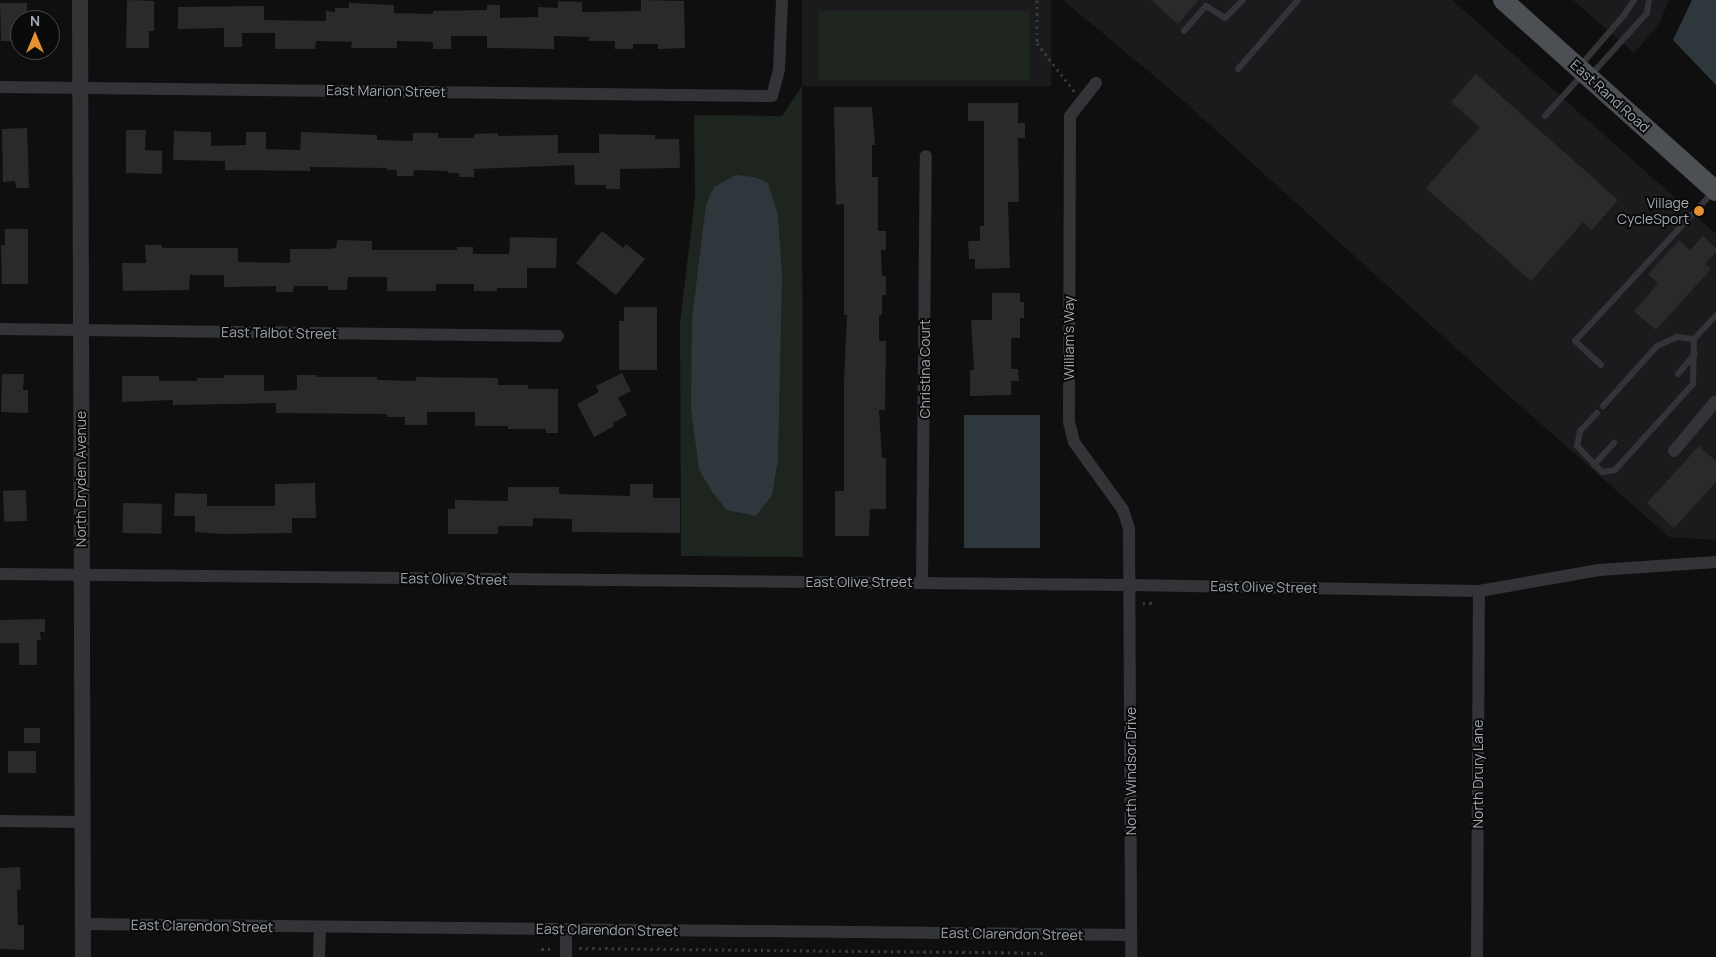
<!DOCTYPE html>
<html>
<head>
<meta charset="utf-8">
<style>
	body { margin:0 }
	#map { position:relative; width:1716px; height:957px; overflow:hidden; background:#0f0f10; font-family:Manrope,sans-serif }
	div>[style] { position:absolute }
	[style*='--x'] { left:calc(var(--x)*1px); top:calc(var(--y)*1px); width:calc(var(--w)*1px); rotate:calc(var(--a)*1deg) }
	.built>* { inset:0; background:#1b1b1d; transform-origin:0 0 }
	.green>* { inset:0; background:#1e241e; transform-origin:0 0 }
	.water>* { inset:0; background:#2e383c; transform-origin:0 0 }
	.building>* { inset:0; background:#2a2a2c; transform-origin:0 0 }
	.path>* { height:3px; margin-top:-1.5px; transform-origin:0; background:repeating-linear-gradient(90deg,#36393c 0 2.5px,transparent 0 6.5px) }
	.service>* { height:6px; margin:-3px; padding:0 3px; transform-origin:3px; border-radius:3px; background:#323437 }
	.minor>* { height:12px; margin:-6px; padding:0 6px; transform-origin:6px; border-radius:6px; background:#323437 }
	.tertiary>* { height:16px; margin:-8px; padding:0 8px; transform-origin:8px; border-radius:8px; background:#323437 }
	.primary>* { height:20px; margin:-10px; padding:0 10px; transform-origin:10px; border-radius:10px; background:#4c4f54 }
	.dots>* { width:14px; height:14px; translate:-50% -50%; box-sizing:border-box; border:2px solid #0a0a0b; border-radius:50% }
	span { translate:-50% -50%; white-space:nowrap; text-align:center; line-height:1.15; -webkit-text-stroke:4px #0a0a0b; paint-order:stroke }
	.street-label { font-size:14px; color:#a1a8b0 }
	.poi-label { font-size:14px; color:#a1a8b0 }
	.right { translate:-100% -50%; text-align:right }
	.north { position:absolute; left:10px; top:10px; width:50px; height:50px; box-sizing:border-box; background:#0a0a0b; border:1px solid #46494d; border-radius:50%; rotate:0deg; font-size:14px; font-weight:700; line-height:20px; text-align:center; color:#a1a8b0 }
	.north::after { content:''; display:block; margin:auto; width:18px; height:22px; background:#e49033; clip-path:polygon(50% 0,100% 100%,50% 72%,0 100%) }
</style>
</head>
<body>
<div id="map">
	<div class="built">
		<i style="left:802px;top:0;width:249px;height:86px"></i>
		<i style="clip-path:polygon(1063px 0,1452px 0,1716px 234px,1716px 540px,1669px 537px,1499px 387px,1177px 95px)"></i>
		<i style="clip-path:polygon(1573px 0,1669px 0,1659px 24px,1634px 53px)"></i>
	</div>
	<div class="green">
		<i style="left:819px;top:11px;width:211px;height:69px"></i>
		<i style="clip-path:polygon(802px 86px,803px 557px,681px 556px,680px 323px,695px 197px,694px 115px,782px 116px)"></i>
	</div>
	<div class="water">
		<i style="clip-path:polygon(1692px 0,1716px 0,1716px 85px,1673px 40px)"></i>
		<i style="clip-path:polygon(736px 175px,754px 177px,768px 183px,778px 215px,782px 275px,778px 459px,772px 495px,756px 516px,727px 510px,713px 493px,699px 470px,691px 408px,692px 319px,706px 205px,714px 187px)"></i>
		<i style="left:964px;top:415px;width:76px;height:133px"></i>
	</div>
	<div class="building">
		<i style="clip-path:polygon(127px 0,154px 1px,154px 31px,149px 31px,149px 48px,126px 48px)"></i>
		<i style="clip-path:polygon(641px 0,684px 1px,685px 48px,658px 49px,658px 44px,633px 44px,633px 49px,615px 49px,615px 41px,589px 41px,589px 37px,554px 36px,554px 49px,487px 48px,487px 36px,451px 36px,451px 49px,433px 49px,433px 42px,397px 41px,397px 48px,351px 48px,352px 42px,316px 41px,315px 49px,275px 49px,275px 33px,242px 33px,242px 47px,224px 47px,224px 28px,178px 29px,178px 7px,264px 6px,264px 20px,326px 21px,326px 11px,335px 12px,335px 8px,349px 8px,349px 3px,394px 5px,394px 13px,433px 14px,433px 11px,487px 10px,487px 5px,500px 5px,500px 18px,538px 17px,538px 7px,558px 8px,558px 1px,582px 2px,582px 12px,641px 11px)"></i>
		<i style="clip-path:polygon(1151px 0,1199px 0,1178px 24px)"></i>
		<i style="clip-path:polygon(0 3px,27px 3px,27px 20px,20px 20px,20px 41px,1px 41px)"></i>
		<i style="clip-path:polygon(1476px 74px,1618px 200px,1592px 230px,1583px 222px,1531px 281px,1426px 188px,1480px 127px,1451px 102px)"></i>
		<i style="clip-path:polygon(968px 103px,1018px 103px,1018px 123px,1025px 123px,1025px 138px,1018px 138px,1019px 202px,1008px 202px,1010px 268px,975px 269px,975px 259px,969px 259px,968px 241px,980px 241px,980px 226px,984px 226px,984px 121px,968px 121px)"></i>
		<i style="clip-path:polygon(834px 107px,872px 107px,875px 145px,872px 145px,872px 177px,878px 177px,878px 231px,886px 231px,886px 250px,881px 250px,882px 276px,886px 276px,886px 295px,882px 295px,882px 315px,879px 315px,879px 341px,886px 341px,885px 410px,879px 410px,882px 458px,886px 458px,886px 509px,870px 509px,869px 536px,835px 536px,835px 491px,844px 491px,844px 381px,847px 315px,844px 315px,844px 204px,836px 205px)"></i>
		<i style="clip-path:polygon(27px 128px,29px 188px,16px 188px,15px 181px,3px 182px,2px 129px)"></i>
		<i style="clip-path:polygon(126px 130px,146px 130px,145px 150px,162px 151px,162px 174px,126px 173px)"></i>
		<i style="clip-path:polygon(174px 131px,211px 132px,211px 146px,246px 145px,246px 132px,266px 132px,266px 149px,300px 150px,301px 132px,377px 135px,377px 140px,413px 141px,413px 133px,438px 133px,438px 138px,474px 138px,474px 134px,498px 133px,498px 136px,558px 135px,558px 153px,599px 153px,599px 134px,655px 135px,655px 139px,679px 139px,680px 168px,620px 169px,620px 189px,606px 189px,606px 185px,575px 185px,574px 165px,474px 169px,474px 177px,459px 177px,459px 173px,448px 173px,448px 171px,414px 170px,413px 176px,397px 176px,397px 170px,387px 170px,387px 168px,310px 167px,310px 171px,225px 170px,225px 161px,173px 160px)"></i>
		<i style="clip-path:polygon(5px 229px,28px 229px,28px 284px,2px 284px,1px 245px,5px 245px)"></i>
		<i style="clip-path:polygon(602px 231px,623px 248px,626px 244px,645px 259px,616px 295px,576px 263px)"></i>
		<i style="clip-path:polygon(1703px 236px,1716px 248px,1716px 252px,1705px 264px,1711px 269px,1656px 330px,1634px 311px,1658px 283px,1648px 274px,1679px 240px,1690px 250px)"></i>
		<i style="clip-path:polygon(510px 237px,557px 238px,556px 268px,527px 268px,527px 288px,497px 288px,497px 291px,474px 291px,474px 284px,436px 284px,436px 291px,387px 291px,387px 277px,348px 277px,347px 290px,328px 290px,328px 286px,294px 286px,293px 292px,276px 292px,276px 286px,224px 287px,224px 275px,190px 275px,189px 290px,123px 291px,122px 263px,146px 263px,145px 245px,162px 245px,162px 248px,238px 248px,238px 262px,290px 263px,290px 249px,328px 249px,336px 248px,337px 240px,372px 241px,372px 250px,457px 250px,457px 247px,473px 247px,473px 254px,509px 254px)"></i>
		<i style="clip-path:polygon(992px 293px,1020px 293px,1020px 302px,1024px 302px,1024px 318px,1020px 318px,1020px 338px,1011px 338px,1011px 369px,1018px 369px,1019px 381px,1011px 381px,1011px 395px,970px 396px,970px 370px,974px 370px,971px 320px,992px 320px)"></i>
		<i style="clip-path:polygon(624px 307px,657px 307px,657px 370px,619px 370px,619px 321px,624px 321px)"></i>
		<i style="clip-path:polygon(622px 373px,631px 391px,618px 398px,627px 415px,613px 423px,614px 426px,594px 437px,577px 404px,599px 392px,596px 386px)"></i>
		<i style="clip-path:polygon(2px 374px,24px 374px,23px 390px,28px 390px,28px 413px,1px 412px)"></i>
		<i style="clip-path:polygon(224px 375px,264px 375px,264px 391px,297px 390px,297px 375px,317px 375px,317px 377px,377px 377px,377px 380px,416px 381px,416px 377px,498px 378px,498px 385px,528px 385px,528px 389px,558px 389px,558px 433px,546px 433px,546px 429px,508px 429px,508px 426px,475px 426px,475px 412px,427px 412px,427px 425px,405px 425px,405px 417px,387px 417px,387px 414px,276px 413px,276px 403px,173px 405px,173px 400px,122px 402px,122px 376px,159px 376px,159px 381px,197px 381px,197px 378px,224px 378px)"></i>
		<i style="clip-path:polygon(1699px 446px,1716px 461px,1716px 482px,1674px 528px,1647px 503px)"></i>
		<i style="clip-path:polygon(315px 483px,316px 518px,292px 518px,292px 533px,223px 534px,195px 532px,195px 516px,174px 516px,175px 493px,207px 494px,207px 506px,275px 506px,275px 484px)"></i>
		<i style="clip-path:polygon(630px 484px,653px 484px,653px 498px,680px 498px,680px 533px,572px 532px,572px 519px,533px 518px,533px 526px,498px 526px,498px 534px,448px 534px,448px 509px,455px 509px,455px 500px,508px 501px,508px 487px,559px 487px,559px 494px,630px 496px)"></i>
		<i style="left:26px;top:490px;width:31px;height:23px;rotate:88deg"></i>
		<i style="left:123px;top:503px;width:39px;height:30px;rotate:1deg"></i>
		<i style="clip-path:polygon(45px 619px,45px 632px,40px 632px,41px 640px,37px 640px,37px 665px,19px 665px,19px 643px,0 643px,0 620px)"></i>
		<i style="left:24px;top:728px;width:16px;height:15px"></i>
		<i style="left:8px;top:751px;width:28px;height:22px"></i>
		<i style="clip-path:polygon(20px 867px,21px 889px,17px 890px,18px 925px,24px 925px,24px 950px,0 949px,0 868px)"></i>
	</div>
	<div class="path">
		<i style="--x:1037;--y:0;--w:43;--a:90"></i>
		<i style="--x:1037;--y:43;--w:61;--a:52.4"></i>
		<i style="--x:1143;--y:603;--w:12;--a:0"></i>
		<i style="--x:579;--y:948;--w:467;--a:0.6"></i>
		<i style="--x:541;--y:949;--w:12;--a:0"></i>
	</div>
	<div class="service">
		<i style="--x:1184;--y:31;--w:33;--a:-49"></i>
		<i style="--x:1206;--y:6;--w:22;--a:32"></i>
		<i style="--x:1225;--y:18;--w:25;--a:-45"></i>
		<i style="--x:1581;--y:65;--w:66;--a:-49.3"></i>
		<i style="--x:1624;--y:15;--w:18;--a:-56"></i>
		<i style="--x:1238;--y:69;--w:91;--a:-49"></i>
		<i style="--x:1590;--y:76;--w:85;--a:-47.9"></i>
		<i style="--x:1647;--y:13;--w:13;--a:-81"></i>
		<i style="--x:1545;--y:116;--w:57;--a:-47.9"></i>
		<i style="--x:1694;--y:339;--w:33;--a:-47"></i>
		<i style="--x:1601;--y:365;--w:35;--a:-137"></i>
		<i style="--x:1575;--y:341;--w:205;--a:-47.2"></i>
		<i style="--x:1678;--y:374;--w:26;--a:-50"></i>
		<i style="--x:1597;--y:413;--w:25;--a:133"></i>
		<i style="--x:1580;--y:431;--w:15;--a:101"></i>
		<i style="--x:1577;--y:446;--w:36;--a:46"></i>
		<i style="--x:1602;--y:472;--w:13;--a:-9"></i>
		<i style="--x:1615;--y:470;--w:116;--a:-47.8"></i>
		<i style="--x:1693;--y:384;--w:45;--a:-88.7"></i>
		<i style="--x:1694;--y:339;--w:17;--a:-173"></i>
		<i style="--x:1677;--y:337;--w:22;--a:156"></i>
		<i style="--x:1657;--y:346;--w:81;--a:132"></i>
		<i style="--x:1594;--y:465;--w:30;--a:-48"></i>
	</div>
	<div class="minor">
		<i style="--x:1096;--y:83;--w:42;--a:128.2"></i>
		<i style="--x:1070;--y:116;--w:306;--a:90.2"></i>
		<i style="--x:1069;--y:422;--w:21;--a:76"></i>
		<i style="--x:1074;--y:442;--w:84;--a:54.2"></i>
		<i style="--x:1123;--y:510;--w:20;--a:72"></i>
		<i style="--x:1129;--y:529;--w:428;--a:89.7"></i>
		<i style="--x:0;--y:87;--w:772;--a:0.67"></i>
		<i style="--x:772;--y:96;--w:28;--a:-75"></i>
		<i style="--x:779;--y:69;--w:69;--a:-87.5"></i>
		<i style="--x:0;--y:329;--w:558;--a:0.72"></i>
		<i style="--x:1674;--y:451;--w:65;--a:-50"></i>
		<i style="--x:0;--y:574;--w:1131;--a:0.56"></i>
		<i style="--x:1131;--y:585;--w:348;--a:1"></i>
		<i style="--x:1479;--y:591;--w:122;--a:-9.9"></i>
		<i style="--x:1599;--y:570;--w:117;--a:-3.9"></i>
		<i style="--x:922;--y:583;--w:427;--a:-89.5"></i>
		<i style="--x:0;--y:821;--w:84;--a:0.7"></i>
		<i style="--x:83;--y:924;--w:1048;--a:0.6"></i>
		<i style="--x:319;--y:957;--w:29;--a:-88"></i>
		<i style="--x:566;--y:957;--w:27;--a:-90"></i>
		<i style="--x:1477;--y:957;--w:366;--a:-89.7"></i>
	</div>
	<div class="tertiary">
		<i style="--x:80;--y:0;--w:957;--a:89.82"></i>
	</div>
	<div class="primary">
		<i style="--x:1503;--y:0;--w:286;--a:41.9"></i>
	</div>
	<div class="dots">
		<i style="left:1699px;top:211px;background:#e49033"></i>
	</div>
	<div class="street-label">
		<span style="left:386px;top:91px;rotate:1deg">East Marion Street</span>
		<span style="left:1610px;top:96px;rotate:42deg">East Rand Road</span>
		<span style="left:279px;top:333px;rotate:1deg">East Talbot Street</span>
		<span style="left:1069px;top:338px;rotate:-90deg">William's Way</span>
		<span style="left:925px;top:369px;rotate:-90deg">Christina Court</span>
		<span style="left:81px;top:479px;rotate:-90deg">North Dryden Avenue</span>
		<span style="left:454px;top:579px;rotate:1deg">East Olive Street</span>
		<span style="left:859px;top:582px">East Olive Street</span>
		<span style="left:1264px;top:587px;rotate:1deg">East Olive Street</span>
		<span style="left:1131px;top:771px;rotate:-90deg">North Windsor Drive</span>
		<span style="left:1478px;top:774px;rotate:-90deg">North Drury Lane</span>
		<span style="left:202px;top:926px;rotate:1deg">East Clarendon Street</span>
		<span style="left:607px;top:930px;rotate:1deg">East Clarendon Street</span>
		<span style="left:1012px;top:934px;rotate:1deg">East Clarendon Street</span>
	</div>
	<div class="poi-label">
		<span class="right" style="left:1689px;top:211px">Village<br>CycleSport</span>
	</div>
	<div class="north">N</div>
</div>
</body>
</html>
